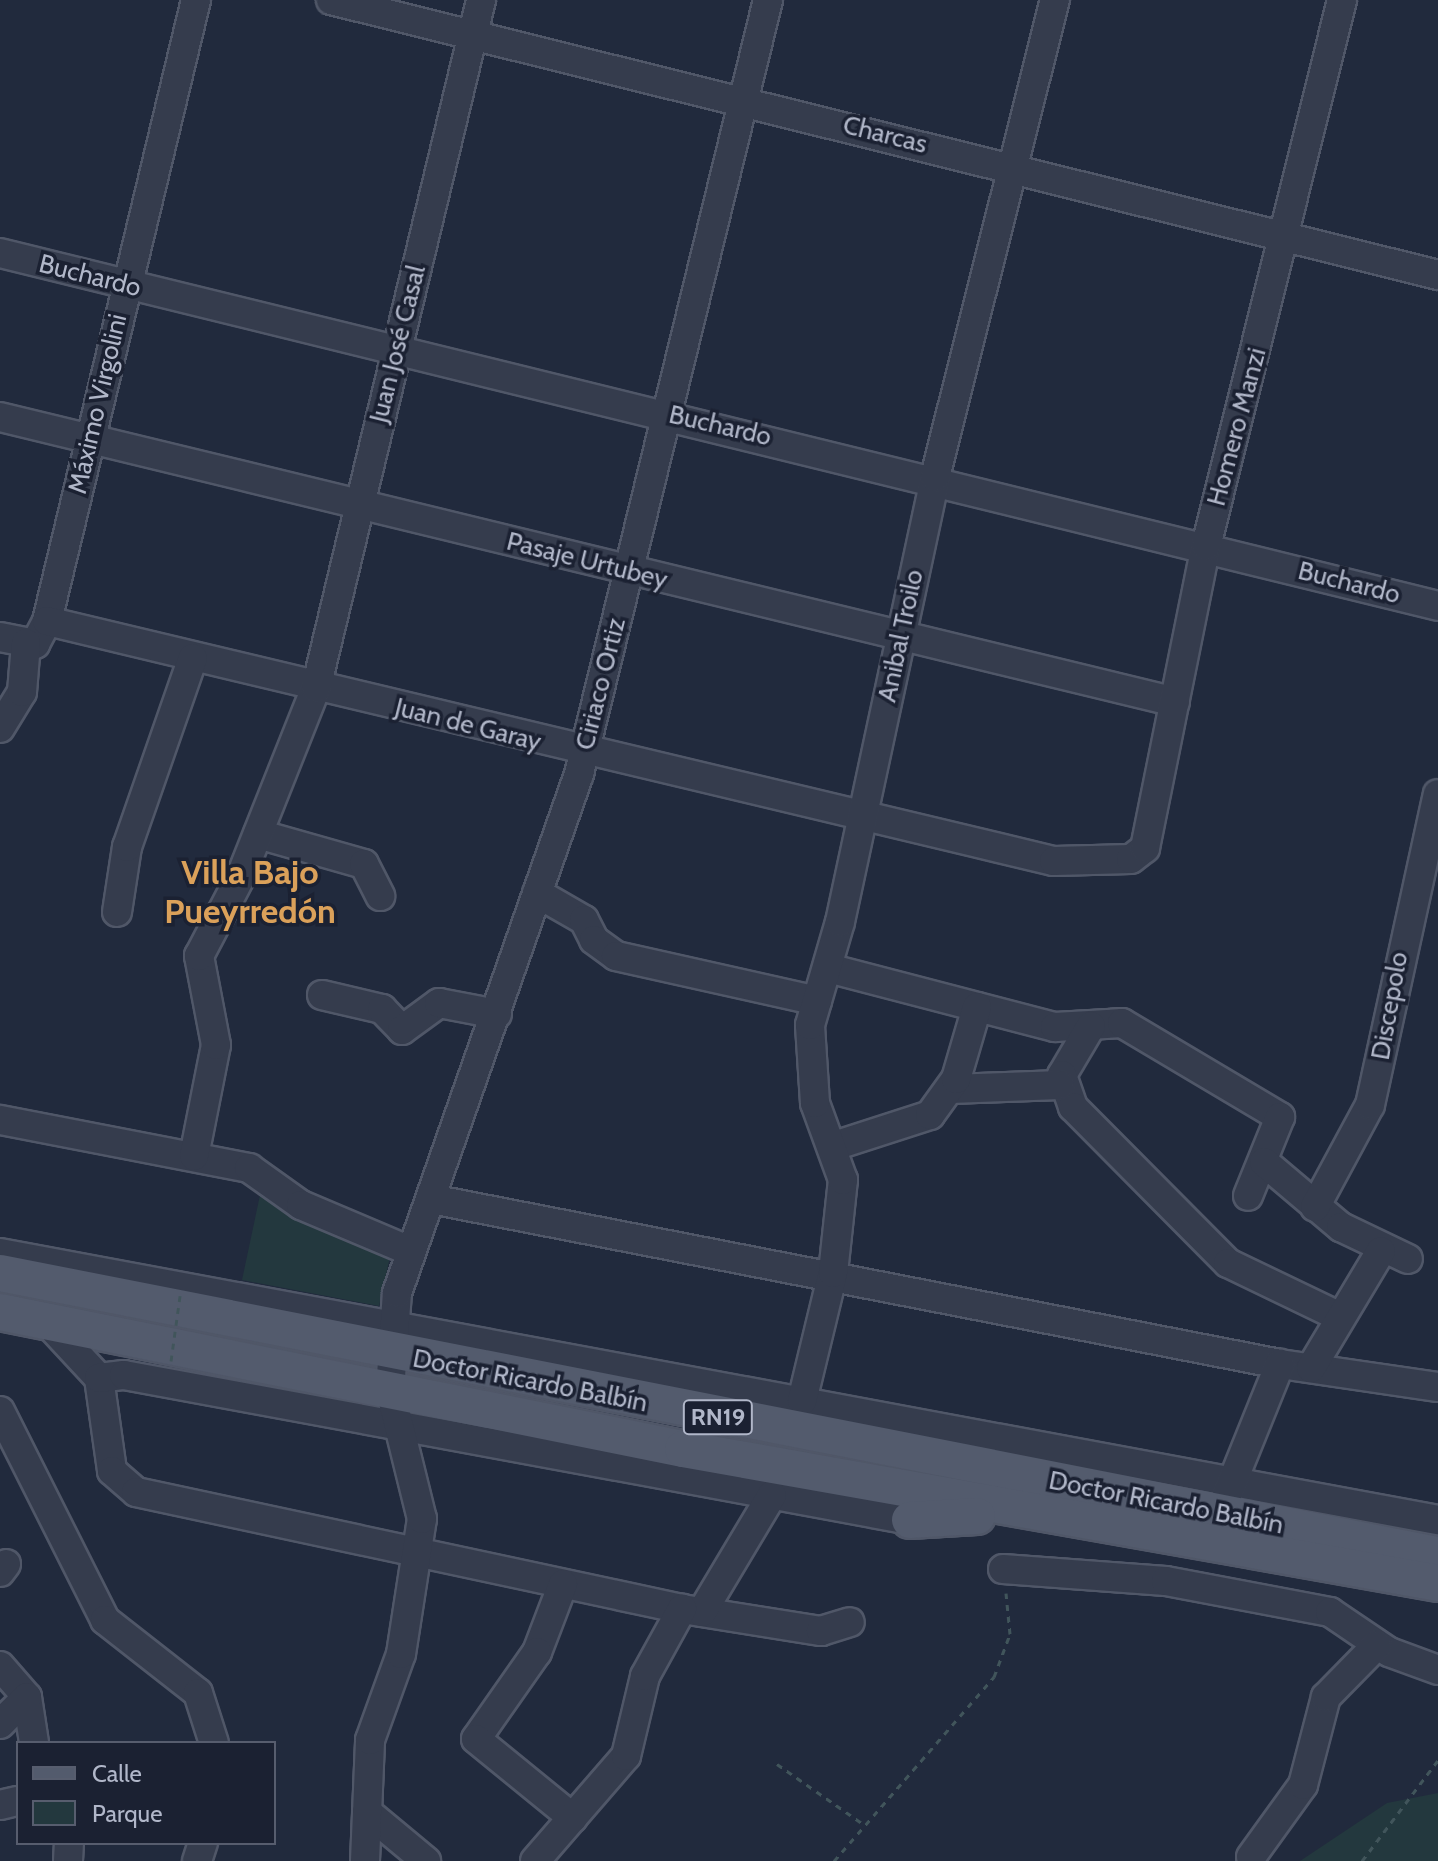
<!DOCTYPE html>
<html>
<head>
<meta charset="utf-8">
<style>
	body { margin:0 }
	#map { position:relative; width:1438px; height:1861px; overflow:hidden; background:#212a3d; font-family:Cabin,sans-serif }
	div>[style] { position:absolute }
	[style*='--x'] { left:calc(var(--x)*1px); top:calc(var(--y)*1px); width:calc(var(--w)*1px); rotate:calc(var(--a)*1deg) }
	.green>* { inset:0; background:#23383e }
	.path>* { height:3px; margin-top:-1.5px; transform-origin:0; background:repeating-linear-gradient(90deg,#41555b 0 6px,transparent 0 12px) }
	.roads { filter:drop-shadow(2px 0 #505768) drop-shadow(-2px 0 #505768) drop-shadow(0 2px #505768) drop-shadow(0 -2px #505768) }
	.minor>* { height:28px; margin:-14px; padding:0 14px; transform-origin:14px; border-radius:14px; background:#353c4d }
	.major>* { height:36px; margin:-18px; padding:0 18px; transform-origin:18px; border-radius:18px; background:#535b6d }
	.path-bridge>* { height:3px; margin-top:-1.5px; transform-origin:0; background:repeating-linear-gradient(90deg,#41555b 0 6px,transparent 0 12px) }
	span { translate:-50% -50%; white-space:nowrap; text-align:center; line-height:1.15; -webkit-text-stroke:7px #1b2132; paint-order:stroke }
	.shield-label span { padding:2px 6px; background:#1b2132; border:2px solid; border-radius:6px; -webkit-text-stroke-width:0 }
	.shield-label { font-size:24px; color:#b1b7c9; font-weight:700 }
	.street-label { font-size:26px; color:#b1b7c9 }
	.district-label { font-size:34px; color:#dba15a; font-weight:700 }
	.legend { position:absolute; left:16px; top:1741px; width:260px; height:104px; box-sizing:border-box; background:#1b2132; border:2px solid #575d6e; margin:0; padding:10px 14px; list-style:none; font-size:24px; color:#b1b7c9 }
	.legend li { display:flex; align-items:center; gap:16px; height:40px }
	.legend b { width:40px; border:2px solid #575d6e }
</style>
</head>
<body>
<div id="map">
	<div class="green">
		<i style="clip-path:polygon(260px 1195px,392px 1248px,379px 1306px,242px 1280px)"></i>
		<i style="clip-path:polygon(1438px 1793px,1438px 1861px,1300px 1861px,1387px 1803px)"></i>
	</div>
	<div class="path">
		<i style="--x:777;--y:1764;--w:105;--a:34.9"></i>
		<i style="--x:834;--y:1861;--w:244;--a:-49"></i>
		<i style="--x:994;--y:1677;--w:46;--a:-69.6"></i>
		<i style="--x:1010;--y:1634;--w:41;--a:-95.6"></i>
		<i style="--x:1362;--y:1861;--w:126;--a:-53"></i>
	</div>
	<div class="roads">
		<div class="minor">
			<i style="--x:331;--y:0;--w:1141;--a:13.95"></i>
			<i style="--x:0;--y:253;--w:1481;--a:13.79"></i>
			<i style="--x:0;--y:417;--w:1209;--a:13.63"></i>
			<i style="--x:47;--y:621;--w:639;--a:-76.51"></i>
			<i style="--x:0;--y:637;--w:36;--a:11"></i>
			<i style="--x:35;--y:644;--w:26;--a:-62"></i>
			<i style="--x:47;--y:621;--w:1035;--a:13.41"></i>
			<i style="--x:1054;--y:861;--w:77;--a:-1.5"></i>
			<i style="--x:1131;--y:859;--w:18;--a:-38"></i>
			<i style="--x:1145;--y:848;--w:308;--a:-78.6"></i>
			<i style="--x:1206;--y:546;--w:563;--a:-76.01"></i>
			<i style="--x:0;--y:728;--w:42;--a:-58.6"></i>
			<i style="--x:22;--y:692;--w:49;--a:-85.3"></i>
			<i style="--x:258;--y:834;--w:110;--a:15.8"></i>
			<i style="--x:364;--y:864;--w:36;--a:63"></i>
			<i style="--x:537;--y:893;--w:54;--a:29.9"></i>
			<i style="--x:584;--y:920;--w:22;--a:63"></i>
			<i style="--x:594;--y:940;--w:27;--a:36"></i>
			<i style="--x:616;--y:956;--w:206;--a:12.6"></i>
			<i style="--x:117;--y:912;--w:66;--a:-81.3"></i>
			<i style="--x:127;--y:847;--w:200;--a:-70.8"></i>
			<i style="--x:828;--y:968;--w:235;--a:14.6"></i>
			<i style="--x:1055;--y:1027;--w:67;--a:-3.4"></i>
			<i style="--x:1122;--y:1023;--w:184;--a:30.7"></i>
			<i style="--x:1280;--y:1117;--w:85;--a:112.1"></i>
			<i style="--x:322;--y:995;--w:62;--a:13.1"></i>
			<i style="--x:382;--y:1009;--w:29;--a:46"></i>
			<i style="--x:402;--y:1030;--w:46;--a:-36.1"></i>
			<i style="--x:439;--y:1003;--w:59;--a:10.7"></i>
			<i style="--x:1091;--y:1026;--w:57;--a:120.6"></i>
			<i style="--x:1062;--y:1075;--w:34;--a:71"></i>
			<i style="--x:1073;--y:1107;--w:220;--a:45.2"></i>
			<i style="--x:1228;--y:1263;--w:122;--a:25.7"></i>
			<i style="--x:951;--y:1089;--w:109;--a:-2.1"></i>
			<i style="--x:0;--y:1120;--w:254;--a:10.9"></i>
			<i style="--x:249;--y:1168;--w:64;--a:35.4"></i>
			<i style="--x:301;--y:1205;--w:118;--a:22.9"></i>
			<i style="--x:834;--y:1146;--w:101;--a:-17.9"></i>
			<i style="--x:930;--y:1115;--w:44;--a:-54.2"></i>
			<i style="--x:956;--y:1079;--w:75;--a:-73.7"></i>
			<i style="--x:194;--y:1156;--w:113;--a:-78.8"></i>
			<i style="--x:216;--y:1045;--w:91;--a:-100.8"></i>
			<i style="--x:199;--y:956;--w:90;--a:-62.3"></i>
			<i style="--x:241;--y:876;--w:202;--a:-68.3"></i>
			<i style="--x:316;--y:688;--w:708;--a:-76.51"></i>
			<i style="--x:1264;--y:1162;--w:101;--a:40.2"></i>
			<i style="--x:1341;--y:1227;--w:74;--a:25.5"></i>
			<i style="--x:431;--y:1199;--w:865;--a:11"></i>
			<i style="--x:1280;--y:1364;--w:160;--a:8.3"></i>
			<i style="--x:1315;--y:1207;--w:116;--a:-61.7"></i>
			<i style="--x:1370;--y:1105;--w:318;--a:-77.7"></i>
			<i style="--x:0;--y:1253;--w:1463;--a:10.52"></i>
			<i style="--x:46;--y:1321;--w:78;--a:47.1"></i>
			<i style="--x:99;--y:1378;--w:94;--a:82"></i>
			<i style="--x:112;--y:1471;--w:32;--a:41"></i>
			<i style="--x:136;--y:1492;--w:558;--a:12.09"></i>
			<i style="--x:682;--y:1609;--w:141;--a:9"></i>
			<i style="--x:821;--y:1631;--w:30;--a:-17"></i>
			<i style="--x:1311;--y:1368;--w:136;--a:-59.1"></i>
			<i style="--x:99;--y:1378;--w:25;--a:-7"></i>
			<i style="--x:124;--y:1375;--w:799;--a:10.45"></i>
			<i style="--x:802;--y:1401;--w:132;--a:-76.4"></i>
			<i style="--x:833;--y:1273;--w:94;--a:-83.9"></i>
			<i style="--x:843;--y:1180;--w:82;--a:-110"></i>
			<i style="--x:815;--y:1103;--w:78;--a:-93.7"></i>
			<i style="--x:810;--y:1025;--w:107;--a:-73.8"></i>
			<i style="--x:840;--y:922;--w:455;--a:-77.9"></i>
			<i style="--x:935;--y:477;--w:492;--a:-75.9"></i>
			<i style="--x:0;--y:1411;--w:234;--a:63.3"></i>
			<i style="--x:105;--y:1620;--w:118;--a:38.1"></i>
			<i style="--x:198;--y:1693;--w:52;--a:72.3"></i>
			<i style="--x:1225;--y:1500;--w:147;--a:-68"></i>
			<i style="--x:1003;--y:1569;--w:163;--a:4.2"></i>
			<i style="--x:1166;--y:1581;--w:167;--a:10.7"></i>
			<i style="--x:1330;--y:1612;--w:71;--a:34.1"></i>
			<i style="--x:1389;--y:1652;--w:52;--a:20.2"></i>
			<i style="--x:0;--y:1572;--w:10;--a:-53"></i>
			<i style="--x:563;--y:1584;--w:73;--a:110.9"></i>
			<i style="--x:537;--y:1652;--w:106;--a:125"></i>
			<i style="--x:476;--y:1739;--w:125;--a:39.2"></i>
			<i style="--x:702;--y:1612;--w:136;--a:-59.1"></i>
			<i style="--x:0;--y:1666;--w:41;--a:48.9"></i>
			<i style="--x:27;--y:1697;--w:47;--a:81.3"></i>
			<i style="--x:0;--y:1724;--w:38;--a:-45"></i>
			<i style="--x:0;--y:1805;--w:18;--a:-13"></i>
			<i style="--x:367;--y:1812;--w:77;--a:39.7"></i>
			<i style="--x:1251;--y:1857;--w:89;--a:-54.2"></i>
			<i style="--x:1303;--y:1785;--w:91;--a:-75.4"></i>
			<i style="--x:1326;--y:1697;--w:73;--a:-45.6"></i>
			<i style="--x:68;--y:1861;--w:18;--a:-87"></i>
			<i style="--x:197;--y:1861;--w:19;--a:-72"></i>
			<i style="--x:365;--y:1861;--w:121;--a:-87.6"></i>
			<i style="--x:370;--y:1740;--w:91;--a:-70.2"></i>
			<i style="--x:401;--y:1654;--w:137;--a:-81.2"></i>
			<i style="--x:422;--y:1519;--w:133;--a:-103.9"></i>
			<i style="--x:390;--y:1390;--w:97;--a:-85.9"></i>
			<i style="--x:397;--y:1293;--w:550;--a:-70.68"></i>
			<i style="--x:579;--y:774;--w:797;--a:-76.28"></i>
			<i style="--x:535;--y:1861;--w:139;--a:-49.1"></i>
			<i style="--x:626;--y:1756;--w:82;--a:-76.6"></i>
			<i style="--x:645;--y:1676;--w:77;--a:-61.1"></i>
		</div>
		<div class="major">
			<i style="--x:0;--y:1273;--w:1465;--a:11.1"></i>
			<i style="--x:0;--y:1312;--w:697;--a:11.34"></i>
			<i style="--x:683;--y:1449;--w:767;--a:10.06"></i>
			<i style="--x:910;--y:1520;--w:67;--a:-3.4"></i>
		</div>
	</div>
	<div class="path-bridge">
		<i style="--x:171;--y:1361;--w:66;--a:-82.1"></i>
	</div>
	<div class="shield-label">
		<span style="left:718px;top:1417px">RN19</span>
	</div>
	<div class="street-label">
		<span style="left:885px;top:135px;rotate:14deg">Charcas</span>
		<span style="left:90px;top:276px;rotate:14deg">Buchardo</span>
		<span style="left:398px;top:344px;rotate:-76deg">Juan José Casal</span>
		<span style="left:98px;top:404px;rotate:-77deg">Máximo Virgolini</span>
		<span style="left:720px;top:426px;rotate:13deg">Buchardo</span>
		<span style="left:1237px;top:427px;rotate:-75deg">Homero Manzi</span>
		<span style="left:587px;top:561px;rotate:14deg">Pasaje Urtubey</span>
		<span style="left:1349px;top:583px;rotate:14deg">Buchardo</span>
		<span style="left:901px;top:636px;rotate:-78deg">Anibal Troilo</span>
		<span style="left:601px;top:684px;rotate:-76deg">Ciriaco Ortiz</span>
		<span style="left:468px;top:725px;rotate:14deg">Juan de Garay</span>
		<span style="left:1390px;top:1006px;rotate:-80deg">Discepolo</span>
		<span style="left:530px;top:1381px;rotate:11deg">Doctor Ricardo Balbín</span>
		<span style="left:1166px;top:1503px;rotate:11deg">Doctor Ricardo Balbín</span>
	</div>
	<div class="district-label">
		<span style="left:250px;top:892px">Villa Bajo<br>Pueyrredón</span>
	</div>
	<ul class="legend">
	<li><b style="height:10px;background:#535b6d"></b>Calle</li>
	<li><b style="height:22px;background:#23383e"></b>Parque</li>
	</ul>
</div>
</body>
</html>
